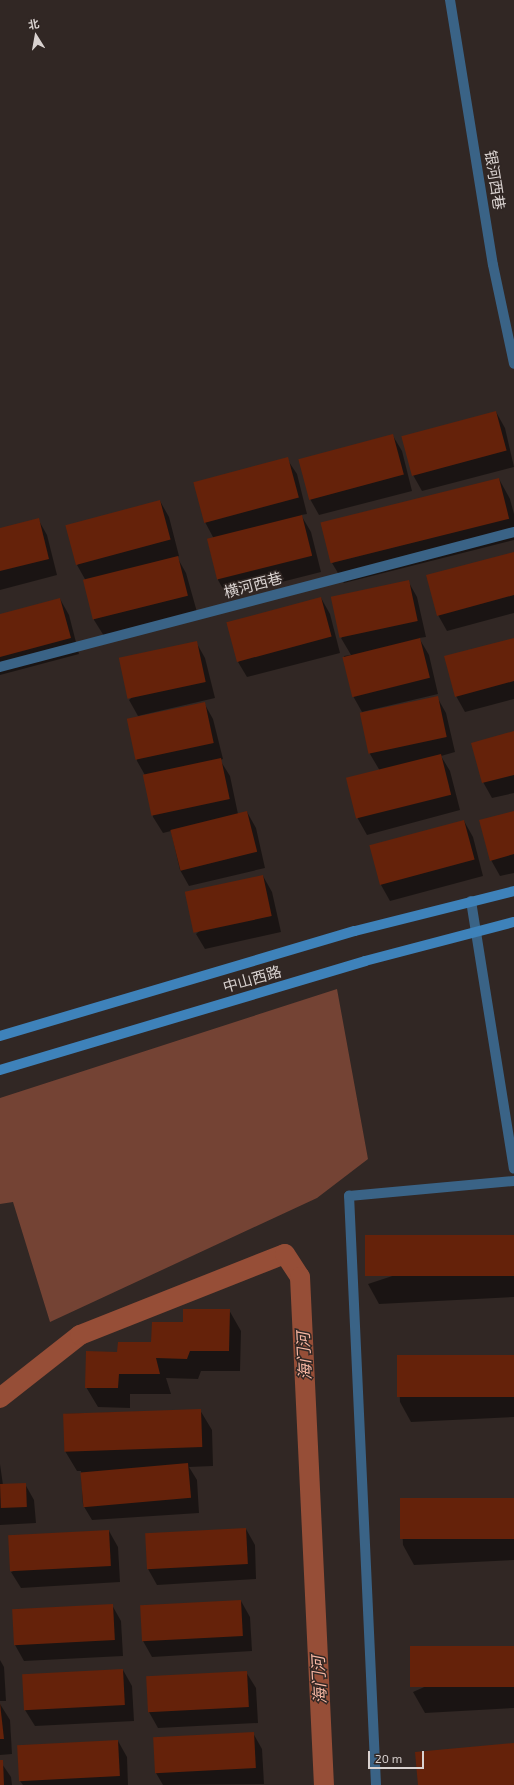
<!DOCTYPE html>
<html>
<head>
<meta charset="utf-8">
<style>
	body { margin:0 }
	#map { position:relative; width:514px; height:1785px; overflow:hidden; background:#312724; font-family:"Exo 2","Noto Sans SC",sans-serif }
	div>[style] { position:absolute }
	[style*='--x'] { left:calc(var(--x)*1px); top:calc(var(--y)*1px); width:calc(var(--w)*1px); rotate:calc(var(--a)*1deg) }
	.green>* { inset:0; background:#744334 }
	.shadow>* { inset:0; background:#0007 }
	.canal>* { height:20px; margin:-10px; padding:0 10px; transform-origin:10px; border-radius:10px; background:#964e37 }
	.building>* { inset:0; background:#65220a; transform-origin:0 0 }
	.street>* { height:10px; margin:-5px; padding:0 5px; transform-origin:5px; border-radius:5px; background:#3a6386 }
	.secondary>* { height:10px; margin:-5px; padding:0 5px; transform-origin:5px; border-radius:5px; background:#3e82ba }
	span { translate:-50% -50%; white-space:nowrap; text-align:center; line-height:1.15; -webkit-text-stroke:3px #312724; paint-order:stroke }
	.street-label { font-size:15px; color:#d9d2d0 }
	.water-label { font-size:16px; color:#f8b8a4; font-style:italic }
	.north { position:absolute; left:16px; top:16px; width:40px; height:40px; -webkit-text-stroke:3px #312724; paint-order:stroke; rotate:349deg; font-size:11px; font-weight:700; line-height:16px; text-align:center; color:#d9d2d0 }
	.north::after { content:''; display:block; margin:auto; width:14px; height:18px; background:#d9d2d0; clip-path:polygon(50% 0,100% 100%,50% 72%,0 100%) }
	.scale { position:absolute; left:368px; top:1751px; width:56px; height:18px; box-sizing:border-box; border:2px solid #d9d2d0; border-top:0; padding-left:5px; font-size:12px; line-height:14px; white-space:nowrap; color:#d9d2d0; -webkit-text-stroke:3px #312724; paint-order:stroke }
</style>
</head>
<body>
<div id="map">
	<div class="green">
		<i style="clip-path:polygon(337px 989px,368px 1159px,317px 1198px,50px 1322px,13px 1202px,0 1204px,0 1098px)"></i>
	</div>
	<div class="shadow">
		<i style="clip-path:polygon(496px 412px,505px 428px,514px 467px,422px 491px,413px 475px)"></i>
		<i style="clip-path:polygon(393px 436px,402px 451px,412px 491px,319px 515px,310px 499px)"></i>
		<i style="clip-path:polygon(287px 459px,297px 474px,307px 514px,301px 515px,311px 532px,321px 572px,227px 596px,218px 580px,208px 541px,214px 539px,205px 522px)"></i>
		<i style="clip-path:polygon(499px 479px,510px 499px,514px 514px,514px 540px,344px 583px,332px 563px)"></i>
		<i style="clip-path:polygon(160px 501px,169px 517px,179px 556px,177px 557px,186px 573px,197px 612px,104px 636px,94px 620px,86px 581px,77px 565px)"></i>
		<i style="clip-path:polygon(38px 519px,47px 535px,57px 575px,0 590px,0 529px)"></i>
		<i style="clip-path:polygon(514px 553px,514px 613px,447px 631px,438px 615px)"></i>
		<i style="clip-path:polygon(408px 581px,417px 597px,426px 637px,419px 638px,429px 655px,438px 694px,362px 712px,353px 696px,344px 656px,351px 655px,341px 638px)"></i>
		<i style="clip-path:polygon(321px 598px,330px 614px,340px 653px,247px 677px,238px 662px)"></i>
		<i style="clip-path:polygon(60px 599px,69px 615px,79px 654px,0 675px,0 615px)"></i>
		<i style="clip-path:polygon(514px 639px,514px 699px,465px 712px,456px 696px)"></i>
		<i style="clip-path:polygon(196px 642px,205px 658px,215px 698px,138px 716px,129px 700px)"></i>
		<i style="clip-path:polygon(437px 697px,446px 713px,455px 752px,441px 756px,450px 771px,460px 810px,367px 835px,358px 819px,347px 780px,380px 771px,370px 754px,361px 714px)"></i>
		<i style="clip-path:polygon(204px 703px,213px 719px,223px 759px,220px 760px,230px 776px,238px 814px,247px 812px,256px 828px,265px 868px,189px 886px,180px 870px,171px 831px,163px 833px,153px 817px,144px 777px,146px 777px,137px 761px,128px 721px)"></i>
		<i style="clip-path:polygon(514px 732px,514px 793px,492px 798px,483px 782px)"></i>
		<i style="clip-path:polygon(514px 812px,514px 873px,500px 876px,491px 860px)"></i>
		<i style="clip-path:polygon(464px 821px,473px 837px,483px 876px,390px 901px,381px 885px,371px 846px)"></i>
		<i style="clip-path:polygon(263px 876px,272px 892px,281px 932px,205px 949px,196px 934px)"></i>
		<i style="clip-path:polygon(514px 1236px,514px 1297px,379px 1304px,368px 1284px)"></i>
		<i style="clip-path:polygon(229px 1310px,241px 1331px,240px 1371px,201px 1371px,198px 1379px,166px 1378px,171px 1394px,130px 1394px,130px 1408px,98px 1407px,86px 1387px,118px 1353px,152px 1343px,184px 1323px)"></i>
		<i style="clip-path:polygon(514px 1356px,514px 1417px,411px 1422px,400px 1402px,398px 1362px)"></i>
		<i style="clip-path:polygon(200px 1410px,212px 1430px,213px 1466px,189px 1467px,197px 1480px,199px 1513px,92px 1520px,83px 1505px,81px 1471px,77px 1471px,65px 1451px,64px 1414px)"></i>
		<i style="clip-path:polygon(0 1464px,3px 1485px,25px 1484px,34px 1500px,36px 1523px,0 1525px)"></i>
		<i style="clip-path:polygon(514px 1499px,514px 1560px,414px 1565px,403px 1545px,401px 1505px)"></i>
		<i style="clip-path:polygon(246px 1529px,255px 1545px,256px 1579px,157px 1585px,148px 1569px)"></i>
		<i style="clip-path:polygon(109px 1531px,118px 1547px,120px 1582px,21px 1588px,11px 1572px)"></i>
		<i style="clip-path:polygon(241px 1601px,250px 1617px,252px 1651px,152px 1657px,143px 1641px,141px 1606px)"></i>
		<i style="clip-path:polygon(112px 1605px,121px 1621px,123px 1656px,24px 1661px,15px 1645px,13px 1611px)"></i>
		<i style="clip-path:polygon(514px 1647px,514px 1708px,425px 1713px,413px 1692px)"></i>
		<i style="clip-path:polygon(0 1660px,4px 1667px,6px 1701px,0 1701px)"></i>
		<i style="clip-path:polygon(123px 1670px,132px 1686px,134px 1721px,35px 1726px,25px 1710px)"></i>
		<i style="clip-path:polygon(246px 1672px,256px 1688px,258px 1723px,158px 1728px,149px 1712px)"></i>
		<i style="clip-path:polygon(0 1704px,10px 1720px,12px 1754px,0 1755px)"></i>
		<i style="clip-path:polygon(253px 1733px,262px 1749px,264px 1784px,163px 1785px,156px 1773px,154px 1738px)"></i>
		<i style="clip-path:polygon(118px 1741px,127px 1757px,128px 1785px,23px 1785px,20px 1781px)"></i>
		<i style="clip-path:polygon(0 1761px,11px 1777px,12px 1785px,0 1785px)"></i>
	</div>
	<div class="canal">
		<i style="--x:0;--y:1398;--w:102;--a:-38.2"></i>
		<i style="--x:80;--y:1335;--w:220;--a:-21.6"></i>
		<i style="--x:285;--y:1254;--w:27;--a:57"></i>
		<i style="--x:300;--y:1277;--w:509;--a:87.3"></i>
	</div>
	<div class="building">
		<i style="left:496px;top:411px;width:41px;height:98px;rotate:75deg"></i>
		<i style="left:393px;top:434px;width:42px;height:98px;rotate:75deg"></i>
		<i style="left:288px;top:457px;width:42px;height:98px;rotate:75deg"></i>
		<i style="left:499px;top:478px;width:42px;height:184px;rotate:76deg"></i>
		<i style="left:160px;top:500px;width:41px;height:98px;rotate:75deg"></i>
		<i style="left:302px;top:515px;width:42px;height:98px;rotate:76deg"></i>
		<i style="clip-path:polygon(39px 518px,49px 559px,0 571px,0 528px)"></i>
		<i style="clip-path:polygon(514px 552px,514px 595px,437px 616px,426px 575px)"></i>
		<i style="left:178px;top:556px;width:41px;height:98px;rotate:76deg"></i>
		<i style="left:409px;top:580px;width:42px;height:80px;rotate:78deg"></i>
		<i style="left:321px;top:597px;width:41px;height:98px;rotate:75deg"></i>
		<i style="clip-path:polygon(60px 598px,71px 638px,0 657px,0 614px)"></i>
		<i style="left:420px;top:638px;width:41px;height:80px;rotate:76deg"></i>
		<i style="clip-path:polygon(514px 638px,514px 681px,455px 697px,444px 656px)"></i>
		<i style="left:197px;top:641px;width:42px;height:80px;rotate:78deg"></i>
		<i style="left:438px;top:696px;width:42px;height:80px;rotate:78deg"></i>
		<i style="left:205px;top:702px;width:42px;height:80px;rotate:78deg"></i>
		<i style="clip-path:polygon(514px 731px,514px 775px,482px 783px,471px 743px)"></i>
		<i style="left:441px;top:754px;width:42px;height:98px;rotate:76deg"></i>
		<i style="left:221px;top:758px;width:42px;height:80px;rotate:78deg"></i>
		<i style="left:247px;top:811px;width:42px;height:79px;rotate:76deg"></i>
		<i style="clip-path:polygon(514px 811px,514px 854px,490px 861px,479px 820px)"></i>
		<i style="left:464px;top:820px;width:41px;height:98px;rotate:75deg"></i>
		<i style="left:263px;top:875px;width:42px;height:80px;rotate:78deg"></i>
		<i style="left:514px;top:1235px;width:41px;height:149px;rotate:90deg"></i>
		<i style="clip-path:polygon(183px 1309px,230px 1309px,229px 1351px,190px 1351px,187px 1359px,156px 1358px,160px 1374px,119px 1374px,118px 1388px,85px 1388px,86px 1351px,117px 1352px,118px 1342px,151px 1342px,152px 1322px,183px 1322px)"></i>
		<i style="left:514px;top:1355px;width:42px;height:117px;rotate:90deg"></i>
		<i style="left:201px;top:1409px;width:38px;height:138px;rotate:88deg"></i>
		<i style="left:188px;top:1463px;width:35px;height:108px;rotate:85deg"></i>
		<i style="left:26px;top:1483px;width:24px;height:26px;rotate:88deg"></i>
		<i style="left:514px;top:1498px;width:41px;height:114px;rotate:90deg"></i>
		<i style="left:246px;top:1528px;width:36px;height:101px;rotate:87deg"></i>
		<i style="left:109px;top:1530px;width:36px;height:101px;rotate:87deg"></i>
		<i style="left:241px;top:1600px;width:36px;height:101px;rotate:87deg"></i>
		<i style="left:113px;top:1604px;width:36px;height:101px;rotate:87deg"></i>
		<i style="left:514px;top:1646px;width:41px;height:104px;rotate:90deg"></i>
		<i style="left:123px;top:1669px;width:36px;height:101px;rotate:87deg"></i>
		<i style="left:247px;top:1671px;width:36px;height:101px;rotate:87deg"></i>
		<i style="clip-path:polygon(0 1703px,4px 1739px,0 1739px)"></i>
		<i style="left:254px;top:1732px;width:36px;height:101px;rotate:87deg"></i>
		<i style="left:118px;top:1740px;width:36px;height:101px;rotate:87deg"></i>
		<i style="clip-path:polygon(514px 1743px,514px 1785px,418px 1785px,415px 1752px)"></i>
		<i style="clip-path:polygon(0 1760px,3px 1760px,4px 1785px,0 1785px)"></i>
	</div>
	<div class="street">
		<i style="--x:450;--y:0;--w:268;--a:80.8"></i>
		<i style="--x:493;--y:265;--w:101;--a:78"></i>
		<i style="--x:0;--y:667;--w:531;--a:-14.72"></i>
		<i style="--x:471;--y:901;--w:271;--a:80.9"></i>
		<i style="--x:376;--y:1785;--w:590;--a:-92.62"></i>
		<i style="--x:349;--y:1196;--w:166;--a:-5.2"></i>
	</div>
	<div class="secondary">
		<i style="--x:0;--y:1036;--w:370;--a:-16.5"></i>
		<i style="--x:355;--y:931;--w:164;--a:-14.1"></i>
		<i style="--x:0;--y:1070;--w:381;--a:-16.6"></i>
		<i style="--x:365;--y:961;--w:154;--a:-14.7"></i>
	</div>
	<div class="street-label">
		<span style="left:495px;top:180px;rotate:81deg">银河西巷</span>
		<span style="left:253px;top:585px;rotate:-15deg">横河西巷</span>
		<span style="left:252px;top:979px;rotate:-16deg">中山西路</span>
	</div>
	<div class="water-label">
		<span style="left:304px;top:1356px;rotate:-93deg">海门河</span>
		<span style="left:319px;top:1680px;rotate:-93deg">海门河</span>
	</div>
	<div class="north">北</div>
	<div class="scale">20 m</div>
</div>
</body>
</html>
